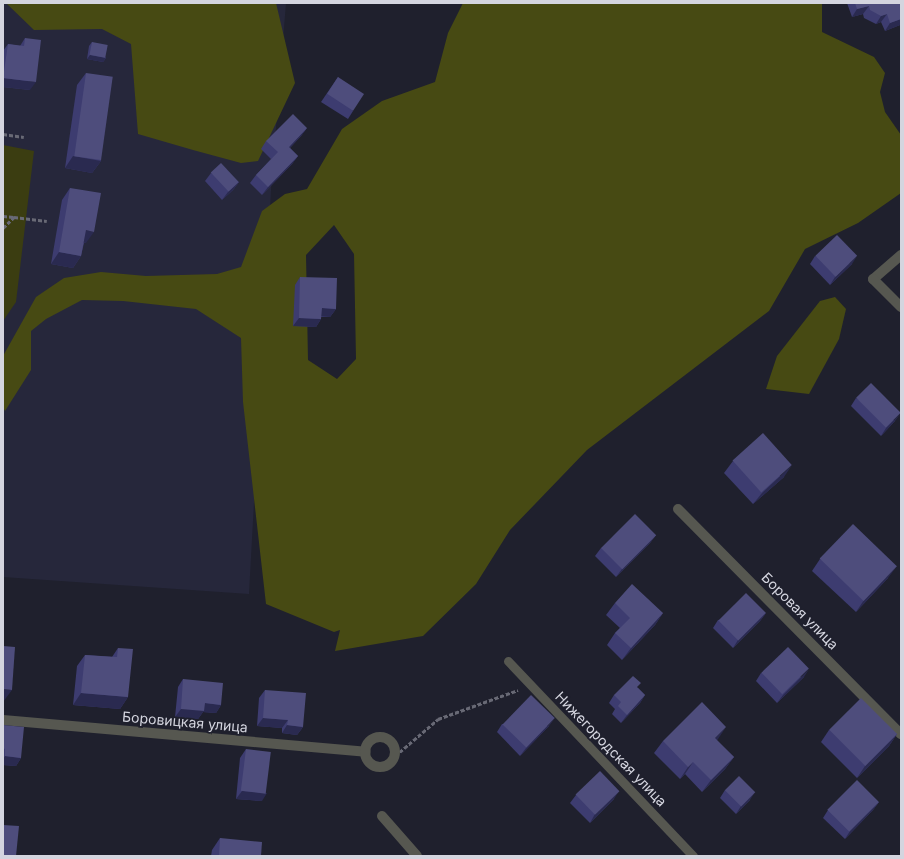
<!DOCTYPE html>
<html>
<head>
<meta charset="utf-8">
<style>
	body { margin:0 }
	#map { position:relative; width:904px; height:859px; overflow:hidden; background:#1f202d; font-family:Inter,sans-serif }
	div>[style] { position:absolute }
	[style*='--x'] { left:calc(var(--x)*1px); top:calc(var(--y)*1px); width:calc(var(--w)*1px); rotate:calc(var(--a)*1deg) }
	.built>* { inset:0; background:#26273b }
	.green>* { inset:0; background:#3b3d11 }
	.forest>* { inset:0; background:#474a13 }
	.path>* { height:2.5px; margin-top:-1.25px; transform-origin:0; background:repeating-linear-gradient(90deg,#686975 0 4px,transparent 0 6px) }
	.service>* { height:9px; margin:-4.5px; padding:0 4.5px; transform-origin:4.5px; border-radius:4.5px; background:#565750 }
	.minor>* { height:10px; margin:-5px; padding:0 5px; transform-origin:5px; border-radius:5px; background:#565750 }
	.minor>.ring { margin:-5px; padding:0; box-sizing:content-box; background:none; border:10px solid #565750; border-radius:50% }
	.wall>* { inset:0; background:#3d3c70 }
	.shaded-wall>* { inset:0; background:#2a2a50 }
	.building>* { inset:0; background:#4e4d7c; transform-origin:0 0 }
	span { translate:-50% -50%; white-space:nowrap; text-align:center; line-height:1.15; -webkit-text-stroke:3.5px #1f202d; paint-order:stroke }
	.street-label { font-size:14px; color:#d4d5df }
	.frame { position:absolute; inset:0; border:4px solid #d4d5df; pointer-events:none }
</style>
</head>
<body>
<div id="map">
	<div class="built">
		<i style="clip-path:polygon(3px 3px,286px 3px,271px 190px,249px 594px,3px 577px)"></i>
	</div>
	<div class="green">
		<i style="clip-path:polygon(3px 145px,34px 151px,16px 302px,3px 321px)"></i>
	</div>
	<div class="forest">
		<i style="clip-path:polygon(6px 3px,276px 3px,295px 83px,258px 161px,241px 163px,193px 150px,138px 134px,131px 44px,102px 29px,34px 30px)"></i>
		<i style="clip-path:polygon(evenodd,463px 3px,822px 3px,822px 32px,874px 57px,885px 73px,880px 92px,885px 112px,901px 135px,901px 193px,858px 223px,805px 249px,769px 311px,587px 450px,510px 530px,476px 584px,423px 636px,335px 651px,340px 630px,334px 632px,266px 604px,243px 402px,241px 338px,196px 309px,123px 301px,82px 300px,46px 319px,31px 331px,31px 370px,5px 411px,3px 407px,3px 356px,36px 297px,64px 278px,101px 272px,146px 276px,217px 274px,241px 267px,262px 211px,285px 194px,307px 189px,342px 129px,382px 101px,435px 82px,448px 33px,463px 3px,334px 225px,354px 254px,356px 359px,337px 379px,308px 360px,306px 255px,334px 225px)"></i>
		<i style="clip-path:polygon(835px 297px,846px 309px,839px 339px,809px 394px,766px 389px,777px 356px,820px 301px)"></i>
	</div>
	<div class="path">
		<i style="--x:3;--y:134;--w:21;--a:8"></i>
		<i style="--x:3;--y:216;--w:11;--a:5"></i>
		<i style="--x:3;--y:228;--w:16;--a:-45"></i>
		<i style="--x:14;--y:217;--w:33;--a:7"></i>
		<i style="--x:395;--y:756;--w:57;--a:-40.7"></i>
		<i style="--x:438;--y:719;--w:85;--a:-19.9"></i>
	</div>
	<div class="service">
		<i style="--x:508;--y:661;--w:269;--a:46.5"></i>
	</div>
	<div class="minor">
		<i style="--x:901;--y:255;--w:37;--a:139"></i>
		<i style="--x:873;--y:279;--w:40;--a:45"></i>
		<i style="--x:678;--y:509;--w:317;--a:45.3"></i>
		<i style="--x:3;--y:720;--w:364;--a:5"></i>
		<i class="ring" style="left:365px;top:737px;width:20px;height:20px"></i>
		<i style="--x:382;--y:816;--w:53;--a:48.8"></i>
	</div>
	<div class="wall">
		<i style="clip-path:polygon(847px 3px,900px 3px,900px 25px,885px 31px,881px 22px,876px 24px,864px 18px,863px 14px,852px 17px)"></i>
		<i style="clip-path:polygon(25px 38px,30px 90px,3px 87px,3px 51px,8px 44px,20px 46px)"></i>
		<i style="clip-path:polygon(92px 42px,106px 58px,103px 62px,87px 59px,89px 46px)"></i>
		<i style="clip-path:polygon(86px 73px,101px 161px,92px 173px,65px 168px,77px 85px)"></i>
		<i style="clip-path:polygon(338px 77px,353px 111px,348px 119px,321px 102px)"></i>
		<i style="clip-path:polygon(307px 128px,301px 136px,290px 148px,298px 156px,292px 164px,262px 195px,250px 183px,256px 175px,271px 159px,261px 149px,266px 141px)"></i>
		<i style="clip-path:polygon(211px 173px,239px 182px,233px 190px,222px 200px,205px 181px)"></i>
		<i style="clip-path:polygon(70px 188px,86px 243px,84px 243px,81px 256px,73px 268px,51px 264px,62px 200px)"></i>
		<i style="clip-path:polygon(815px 256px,852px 264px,830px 285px,810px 264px)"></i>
		<i style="clip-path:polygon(300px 277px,336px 309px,330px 317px,321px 317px,321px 319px,316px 327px,293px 326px,295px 285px)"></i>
		<i style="clip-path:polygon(856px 398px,895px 421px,881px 436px,851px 406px)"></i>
		<i style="clip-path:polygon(733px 461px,784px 477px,753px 504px,724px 473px)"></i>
		<i style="clip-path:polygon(656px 535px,650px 543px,616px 577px,595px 556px,601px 548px)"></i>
		<i style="clip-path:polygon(820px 559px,888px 578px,856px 612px,812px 571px)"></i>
		<i style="clip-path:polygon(615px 603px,663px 613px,655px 625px,622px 660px,607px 645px,615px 633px,620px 628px,606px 615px)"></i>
		<i style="clip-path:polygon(766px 613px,760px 621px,733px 648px,713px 628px,718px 620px)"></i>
		<i style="clip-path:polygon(118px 648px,128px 697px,120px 709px,73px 705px,77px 666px,85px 655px,112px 657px)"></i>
		<i style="clip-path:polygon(761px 673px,804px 677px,777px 703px,756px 681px)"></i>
		<i style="clip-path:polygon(183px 679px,221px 705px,216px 713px,203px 712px,198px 719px,175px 717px,178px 687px)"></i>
		<i style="clip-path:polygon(638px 688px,645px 695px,640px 703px,621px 723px,612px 714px,615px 709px,609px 703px,614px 695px)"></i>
		<i style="clip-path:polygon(265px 690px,303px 727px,297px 735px,282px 733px,282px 728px,257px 726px,259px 698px)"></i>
		<i style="clip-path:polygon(502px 724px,549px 726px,520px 756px,497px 732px)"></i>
		<i style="clip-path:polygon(3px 725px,21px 758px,16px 766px,3px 765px)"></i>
		<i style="clip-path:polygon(829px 730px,897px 734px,889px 746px,857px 778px,821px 742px)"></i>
		<i style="clip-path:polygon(718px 739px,716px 740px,734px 757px,725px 769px,702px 792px,685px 774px,680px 779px,654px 753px,663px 741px)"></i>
		<i style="clip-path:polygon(246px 749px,262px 801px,236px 799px,240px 758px)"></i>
		<i style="clip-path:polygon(725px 790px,750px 800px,736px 814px,720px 798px)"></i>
		<i style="clip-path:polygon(576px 795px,614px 799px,590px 823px,570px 803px)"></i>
		<i style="clip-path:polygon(879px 802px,873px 810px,845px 839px,823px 818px,828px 810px)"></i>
		<i style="clip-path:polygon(220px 838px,261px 856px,211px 856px,212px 850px)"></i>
	</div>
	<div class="shaded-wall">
		<i style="clip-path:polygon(869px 6px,863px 14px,852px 17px,857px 9px)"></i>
		<i style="clip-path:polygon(887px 14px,881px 22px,876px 24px,881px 16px)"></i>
		<i style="clip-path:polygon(901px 19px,901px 24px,900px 25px,885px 31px,890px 23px)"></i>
		<i style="clip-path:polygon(90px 55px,106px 58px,103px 62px,87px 59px)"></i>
		<i style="clip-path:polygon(3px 78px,36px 82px,30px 90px,3px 87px)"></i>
		<i style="clip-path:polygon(307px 128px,301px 136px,283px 155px,289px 147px)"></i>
		<i style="clip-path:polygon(73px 156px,101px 161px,92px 173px,65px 168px)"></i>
		<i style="clip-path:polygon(298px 156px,292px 164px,262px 195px,268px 187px)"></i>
		<i style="clip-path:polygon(239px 182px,233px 190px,222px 200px,228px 192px)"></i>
		<i style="clip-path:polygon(86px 230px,94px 232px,86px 243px,77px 242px)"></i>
		<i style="clip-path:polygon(59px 252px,81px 256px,73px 268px,51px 264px)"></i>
		<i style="clip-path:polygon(857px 256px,852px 264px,830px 285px,835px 277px)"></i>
		<i style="clip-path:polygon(322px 308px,336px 309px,330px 317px,316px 316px)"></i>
		<i style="clip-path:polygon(299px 318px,321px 319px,316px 327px,293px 326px)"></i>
		<i style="clip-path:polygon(901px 413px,895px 421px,881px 436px,886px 428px)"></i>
		<i style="clip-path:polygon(792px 465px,784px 477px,753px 504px,762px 493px)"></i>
		<i style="clip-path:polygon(656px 535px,650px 543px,616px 577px,622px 569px)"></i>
		<i style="clip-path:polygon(897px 566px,888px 578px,856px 612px,864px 600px)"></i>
		<i style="clip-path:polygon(663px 613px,655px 625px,622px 660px,631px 648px)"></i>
		<i style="clip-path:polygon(766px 613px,760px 621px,733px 648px,738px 640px)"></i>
		<i style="clip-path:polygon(809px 669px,804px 677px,777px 703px,783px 695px)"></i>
		<i style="clip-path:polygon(3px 689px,12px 690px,3px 702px)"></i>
		<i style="clip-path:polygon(81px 693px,128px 697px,120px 709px,73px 705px)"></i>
		<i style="clip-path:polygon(645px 695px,640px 703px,621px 723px,627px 715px)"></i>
		<i style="clip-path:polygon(205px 703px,221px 705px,216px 713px,203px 712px,198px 719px,175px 717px,181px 709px)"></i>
		<i style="clip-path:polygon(263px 718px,288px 720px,282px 728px,257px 726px)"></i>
		<i style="clip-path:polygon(555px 718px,549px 726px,520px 756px,526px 748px)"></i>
		<i style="clip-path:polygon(287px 725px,303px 727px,297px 735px,282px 733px)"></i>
		<i style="clip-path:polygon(726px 727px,718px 739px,706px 750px,715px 738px)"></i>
		<i style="clip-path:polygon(897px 734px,889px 746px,857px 778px,865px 766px)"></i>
		<i style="clip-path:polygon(5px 756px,21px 758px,16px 766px,3px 765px,3px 759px)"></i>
		<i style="clip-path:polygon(734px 757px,725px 769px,702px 792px,711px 780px)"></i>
		<i style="clip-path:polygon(693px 762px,685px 774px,680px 779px,688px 767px)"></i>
		<i style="clip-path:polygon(242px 791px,267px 793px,262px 801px,236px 799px)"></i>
		<i style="clip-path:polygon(619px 791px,614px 799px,590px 823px,595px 814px)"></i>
		<i style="clip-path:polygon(755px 792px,750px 800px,736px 814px,741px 806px)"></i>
		<i style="clip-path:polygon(879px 802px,873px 810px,845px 839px,850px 831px)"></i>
	</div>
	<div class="building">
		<i style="clip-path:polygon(855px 3px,900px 3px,901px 4px,901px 19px,890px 23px,887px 14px,881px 16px,870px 10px,869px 6px,857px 9px)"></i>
		<i style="clip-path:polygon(25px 38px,41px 40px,36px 82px,3px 78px,8px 44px,24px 46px)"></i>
		<i style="left:92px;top:42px;width:16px;height:13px;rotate:11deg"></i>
		<i style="left:86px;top:73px;width:27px;height:84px;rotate:8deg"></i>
		<i style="left:338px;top:77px;width:31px;height:20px;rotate:33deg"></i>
		<i style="clip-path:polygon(293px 114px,307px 128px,289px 147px,298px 156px,268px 187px,256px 175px,278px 152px,266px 141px)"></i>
		<i style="left:221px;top:163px;width:26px;height:14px;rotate:47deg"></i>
		<i style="clip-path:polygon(70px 188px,101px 193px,94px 232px,86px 230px,81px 256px,59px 252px)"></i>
		<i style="left:837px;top:235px;width:29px;height:30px;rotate:46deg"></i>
		<i style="clip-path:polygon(300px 277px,337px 278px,336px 309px,322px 308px,321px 319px,299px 318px)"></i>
		<i style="left:871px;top:383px;width:42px;height:21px;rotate:45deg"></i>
		<i style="left:763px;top:433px;width:43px;height:41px;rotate:48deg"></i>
		<i style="left:635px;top:514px;width:30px;height:48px;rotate:45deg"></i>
		<i style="left:853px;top:524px;width:61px;height:48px;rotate:44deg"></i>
		<i style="clip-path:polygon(632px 584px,663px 613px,631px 648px,615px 633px,630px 618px,615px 603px)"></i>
		<i style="left:746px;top:593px;width:28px;height:39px;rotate:45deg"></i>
		<i style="clip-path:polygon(3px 646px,15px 647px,12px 690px,3px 689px)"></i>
		<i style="left:788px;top:647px;width:30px;height:37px;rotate:46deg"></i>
		<i style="clip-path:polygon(118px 648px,133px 649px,128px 697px,81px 693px,85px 655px,117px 657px)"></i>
		<i style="clip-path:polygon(633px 676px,641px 683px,637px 687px,645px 695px,627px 715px,618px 706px,621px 702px,614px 695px)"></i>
		<i style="clip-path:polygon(183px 679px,223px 683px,221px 705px,205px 703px,204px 711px,181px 709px)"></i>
		<i style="clip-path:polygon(265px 690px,306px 693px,303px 727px,287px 725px,288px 720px,263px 718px)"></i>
		<i style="left:531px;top:695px;width:33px;height:41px;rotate:44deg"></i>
		<i style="left:861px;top:698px;width:51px;height:45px;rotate:45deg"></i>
		<i style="clip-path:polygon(702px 702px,726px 727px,715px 738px,734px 757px,711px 780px,693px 762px,688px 767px,663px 741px)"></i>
		<i style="clip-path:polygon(3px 725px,24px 727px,21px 758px,5px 756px,5px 749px,3px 748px)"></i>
		<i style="left:246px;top:749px;width:25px;height:42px;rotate:7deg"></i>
		<i style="left:600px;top:771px;width:28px;height:34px;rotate:46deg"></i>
		<i style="left:739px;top:776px;width:23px;height:20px;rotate:45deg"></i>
		<i style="left:857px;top:780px;width:31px;height:42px;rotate:45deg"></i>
		<i style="clip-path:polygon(3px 825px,19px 826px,16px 856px,3px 856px)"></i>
		<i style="clip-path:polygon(220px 838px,262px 842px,261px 856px,219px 856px)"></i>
	</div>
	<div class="street-label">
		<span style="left:800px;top:611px;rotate:45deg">Боровая улица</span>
		<span style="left:185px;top:722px;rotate:5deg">Боровицкая улица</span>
		<span style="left:611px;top:749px;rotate:46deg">Нижегородская улица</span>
	</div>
	<div class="frame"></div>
</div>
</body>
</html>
